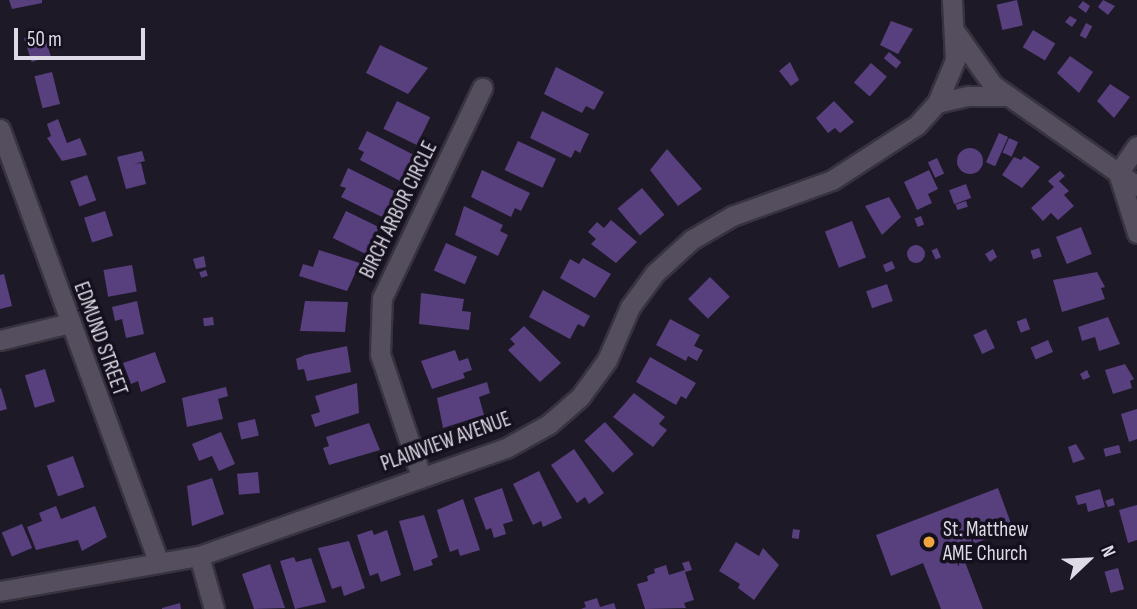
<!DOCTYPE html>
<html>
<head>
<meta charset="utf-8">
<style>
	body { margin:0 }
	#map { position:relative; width:1137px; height:609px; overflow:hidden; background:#1e1927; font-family:"Sofia Sans Condensed",sans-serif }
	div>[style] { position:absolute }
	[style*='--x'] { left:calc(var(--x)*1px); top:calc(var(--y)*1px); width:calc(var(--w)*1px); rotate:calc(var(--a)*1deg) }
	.building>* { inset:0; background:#583f7e; transform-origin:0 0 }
	.round { border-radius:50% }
	.roads { filter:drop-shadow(2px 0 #37333f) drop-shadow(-2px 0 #37333f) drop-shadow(0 2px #37333f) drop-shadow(0 -2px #37333f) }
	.minor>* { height:19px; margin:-9.5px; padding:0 9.5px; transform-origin:9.5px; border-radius:9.5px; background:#544e5f }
	.dots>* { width:19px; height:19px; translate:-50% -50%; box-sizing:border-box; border:4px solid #15101d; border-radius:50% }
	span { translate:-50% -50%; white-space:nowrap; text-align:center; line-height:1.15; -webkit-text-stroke:7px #15101d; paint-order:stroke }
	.street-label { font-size:21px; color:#dfdbe6 }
	.poi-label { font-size:21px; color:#dfdbe6 }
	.left { translate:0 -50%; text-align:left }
	.north { position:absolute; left:1053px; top:525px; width:70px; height:70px; -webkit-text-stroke:5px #15101d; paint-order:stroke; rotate:67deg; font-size:19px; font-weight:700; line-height:28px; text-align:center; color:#dfdbe6 }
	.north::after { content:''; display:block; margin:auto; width:24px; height:32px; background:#dfdbe6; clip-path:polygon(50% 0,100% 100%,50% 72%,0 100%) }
	.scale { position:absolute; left:14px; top:28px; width:131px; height:32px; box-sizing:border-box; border:4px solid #dfdbe6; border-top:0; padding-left:9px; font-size:21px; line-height:24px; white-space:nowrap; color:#dfdbe6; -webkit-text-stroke:5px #15101d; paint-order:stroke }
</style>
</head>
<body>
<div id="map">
	<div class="building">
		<i style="clip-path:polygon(9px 0,42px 0,42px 3px,12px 9px)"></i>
		<i style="left:1017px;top:0;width:26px;height:21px;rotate:77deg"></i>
		<i style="clip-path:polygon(1103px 0,1115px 6px,1108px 15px,1098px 7px)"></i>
		<i style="clip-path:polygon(1083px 1px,1090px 6px,1086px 13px,1078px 7px)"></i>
		<i style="clip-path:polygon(1070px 16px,1077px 20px,1072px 27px,1065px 22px)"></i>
		<i style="clip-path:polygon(891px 21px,913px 29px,898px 54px,880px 45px)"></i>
		<i style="left:1086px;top:23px;width:7px;height:14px;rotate:27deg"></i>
		<i style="left:1033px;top:30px;width:26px;height:20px;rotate:31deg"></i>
		<i style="left:43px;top:32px;width:25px;height:20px;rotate:72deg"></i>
		<i style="clip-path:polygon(380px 45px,428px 68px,408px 94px,366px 73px)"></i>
		<i style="left:889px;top:52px;width:16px;height:8px;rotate:40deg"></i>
		<i style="clip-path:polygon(1070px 56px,1093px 72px,1079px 93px,1057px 73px)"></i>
		<i style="clip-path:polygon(790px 62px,799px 80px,791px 86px,779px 71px)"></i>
		<i style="left:871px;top:63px;width:21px;height:26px;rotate:41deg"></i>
		<i style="clip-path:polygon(556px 67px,604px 92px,594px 110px,586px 106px,582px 113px,544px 94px)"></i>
		<i style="left:52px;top:72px;width:33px;height:18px;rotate:76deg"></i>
		<i style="clip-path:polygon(1110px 84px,1130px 97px,1114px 118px,1097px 101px)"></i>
		<i style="left:397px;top:101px;width:37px;height:31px;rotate:26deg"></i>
		<i style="clip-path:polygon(834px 101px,854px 122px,840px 133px,835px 128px,828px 133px,816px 118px)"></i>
		<i style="clip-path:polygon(542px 111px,589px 134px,580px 153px,575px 150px,571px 158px,530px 138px)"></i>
		<i style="clip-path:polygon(58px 119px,67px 143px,80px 138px,87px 155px,62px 161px,47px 138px,51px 136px,47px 124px)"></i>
		<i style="clip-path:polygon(367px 131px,414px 155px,400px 181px,360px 160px,364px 152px,358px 149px)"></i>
		<i style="left:999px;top:133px;width:10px;height:32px;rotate:24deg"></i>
		<i style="left:1009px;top:138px;width:10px;height:16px;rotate:24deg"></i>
		<i style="left:518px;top:141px;width:42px;height:32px;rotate:25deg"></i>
		<i class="round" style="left:957px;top:148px;width:26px;height:26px"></i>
		<i style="clip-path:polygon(667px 149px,702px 189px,678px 206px,650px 170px)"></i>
		<i style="clip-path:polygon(142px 151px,145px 161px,134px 164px,141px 163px,146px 184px,126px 189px,117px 157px)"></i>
		<i style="clip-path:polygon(1024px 156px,1040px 167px,1022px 188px,1002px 175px,1014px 157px,1021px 160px)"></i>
		<i style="left:937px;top:158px;width:17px;height:10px;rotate:65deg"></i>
		<i style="clip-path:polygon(348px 168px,396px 192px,382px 217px,341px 197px,346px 188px,340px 186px)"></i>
		<i style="clip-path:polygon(482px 170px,530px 193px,521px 211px,515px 208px,511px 217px,471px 197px)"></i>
		<i style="clip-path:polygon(929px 170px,938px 189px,928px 194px,932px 203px,917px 210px,904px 182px)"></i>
		<i style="clip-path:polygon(1060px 171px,1065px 176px,1059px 181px,1069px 191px,1064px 195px,1074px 206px,1058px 220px,1051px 213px,1043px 221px,1031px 208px,1054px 187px,1048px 181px)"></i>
		<i style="left:87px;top:175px;width:27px;height:18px;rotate:70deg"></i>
		<i style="left:966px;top:184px;width:15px;height:18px;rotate:70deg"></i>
		<i style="left:642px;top:188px;width:35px;height:32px;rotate:50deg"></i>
		<i style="clip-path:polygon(889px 197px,901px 217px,882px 235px,865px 206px)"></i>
		<i style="left:966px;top:201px;width:6px;height:11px;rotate:72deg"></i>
		<i style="clip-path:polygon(464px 206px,503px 225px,500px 231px,508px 235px,498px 256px,455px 235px)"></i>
		<i style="left:105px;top:211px;width:26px;height:22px;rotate:72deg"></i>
		<i style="left:346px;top:211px;width:37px;height:30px;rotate:26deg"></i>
		<i style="left:921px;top:216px;width:9px;height:7px;rotate:69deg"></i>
		<i style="clip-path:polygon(611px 220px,637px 242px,616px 263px,591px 244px,596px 239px,588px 232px,597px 222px,604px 228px)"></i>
		<i style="left:852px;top:221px;width:39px;height:29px;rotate:69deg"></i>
		<i style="left:1081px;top:227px;width:29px;height:27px;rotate:68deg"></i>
		<i style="left:446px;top:243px;width:34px;height:30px;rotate:24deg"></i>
		<i class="round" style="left:907px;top:245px;width:18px;height:18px"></i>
		<i style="left:937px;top:248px;width:10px;height:6px;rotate:66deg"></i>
		<i style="left:1039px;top:248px;width:9px;height:9px;rotate:72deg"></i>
		<i style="clip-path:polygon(993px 249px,997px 257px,990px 262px,985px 254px)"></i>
		<i style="clip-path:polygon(319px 250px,360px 263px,347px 291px,299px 276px,303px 264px,313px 267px)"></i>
		<i style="clip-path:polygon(204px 256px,206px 267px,196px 269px,193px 259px)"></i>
		<i style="clip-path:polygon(583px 258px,611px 274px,595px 298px,560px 278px,570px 259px,579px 264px)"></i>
		<i style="left:892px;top:261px;width:8px;height:10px;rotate:67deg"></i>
		<i style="left:132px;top:265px;width:27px;height:29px;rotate:80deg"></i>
		<i style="left:206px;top:270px;width:6px;height:7px;rotate:72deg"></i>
		<i style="clip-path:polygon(1097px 272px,1105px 287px,1101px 288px,1105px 299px,1062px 312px,1053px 280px)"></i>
		<i style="clip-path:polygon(4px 274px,12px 306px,0 309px,0 275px)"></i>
		<i style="left:710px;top:277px;width:28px;height:31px;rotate:45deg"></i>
		<i style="left:887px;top:284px;width:18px;height:22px;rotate:71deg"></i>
		<i style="clip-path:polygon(543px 290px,590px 316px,584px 327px,578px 324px,570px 339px,529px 317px)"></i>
		<i style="clip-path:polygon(421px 293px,464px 299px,462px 311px,471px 312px,469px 330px,419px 324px)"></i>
		<i style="clip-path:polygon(137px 301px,144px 334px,126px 338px,122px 319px,115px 321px,112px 307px)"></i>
		<i style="clip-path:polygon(305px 301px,348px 302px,345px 332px,300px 331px)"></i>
		<i style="left:213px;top:317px;width:8px;height:10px;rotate:83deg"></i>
		<i style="clip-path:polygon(1108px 317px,1120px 344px,1099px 351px,1095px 337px,1082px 341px,1078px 327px)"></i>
		<i style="left:1026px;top:318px;width:12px;height:10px;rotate:70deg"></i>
		<i style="clip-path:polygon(670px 319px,700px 335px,694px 346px,703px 350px,697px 361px,688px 356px,686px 361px,656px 345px)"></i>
		<i style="clip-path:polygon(524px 326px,561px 363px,540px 382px,508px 350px,515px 344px,510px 339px)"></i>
		<i style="left:986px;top:329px;width:21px;height:14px;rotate:65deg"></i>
		<i style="left:1048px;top:340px;width:13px;height:19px;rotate:67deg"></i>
		<i style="clip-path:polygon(347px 346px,351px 372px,307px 381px,304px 369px,298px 370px,296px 359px,305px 355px)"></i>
		<i style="clip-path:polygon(455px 350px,459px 361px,468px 358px,472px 370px,463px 373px,465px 378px,432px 389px,421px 361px)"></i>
		<i style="clip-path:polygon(155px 352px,166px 382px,141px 392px,138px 381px,131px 384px,123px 363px)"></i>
		<i style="clip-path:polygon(650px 357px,696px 383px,686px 399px,681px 396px,676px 405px,636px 382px)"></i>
		<i style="clip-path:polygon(1125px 364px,1134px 379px,1130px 381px,1132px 388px,1113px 394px,1105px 370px)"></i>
		<i style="left:45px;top:369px;width:34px;height:21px;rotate:73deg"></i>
		<i style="clip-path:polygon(1087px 370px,1090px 377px,1083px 380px,1080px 374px)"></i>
		<i style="clip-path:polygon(487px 382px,490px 393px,479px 397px,484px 415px,443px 428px,437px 398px)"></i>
		<i style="clip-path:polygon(357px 383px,359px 413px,315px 427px,311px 415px,320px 412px,315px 396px)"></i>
		<i style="clip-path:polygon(226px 387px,228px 396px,218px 399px,223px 419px,187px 427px,182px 398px)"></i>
		<i style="clip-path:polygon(1px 388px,7px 409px,0 411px,0 389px)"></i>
		<i style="clip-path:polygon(634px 393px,665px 417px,659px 424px,667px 430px,653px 447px,613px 417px)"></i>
		<i style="clip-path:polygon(1137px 409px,1137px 439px,1129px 442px,1121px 414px)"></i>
		<i style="left:255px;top:419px;width:17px;height:18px;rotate:77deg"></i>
		<i style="left:605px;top:422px;width:43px;height:28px;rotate:48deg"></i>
		<i style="clip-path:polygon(369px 423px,380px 450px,329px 465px,323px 448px,329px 446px,326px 437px)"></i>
		<i style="clip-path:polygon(221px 432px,235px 464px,219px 471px,212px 456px,199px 461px,192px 444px)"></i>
		<i style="clip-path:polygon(1076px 444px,1085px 459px,1073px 463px,1068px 447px)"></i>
		<i style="left:1119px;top:445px;width:8px;height:16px;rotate:76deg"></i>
		<i style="clip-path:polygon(574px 449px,604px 493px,589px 504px,585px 497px,577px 503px,551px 465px)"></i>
		<i style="left:73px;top:456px;width:33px;height:28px;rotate:70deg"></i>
		<i style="clip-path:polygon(539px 471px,562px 518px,543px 527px,541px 521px,533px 525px,513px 484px)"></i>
		<i style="left:258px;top:472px;width:21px;height:21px;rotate:85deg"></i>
		<i style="clip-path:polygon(212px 478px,224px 514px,192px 526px,187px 486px)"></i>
		<i style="clip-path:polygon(502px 488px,513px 521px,503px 524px,506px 534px,494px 538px,491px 528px,486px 530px,474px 498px)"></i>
		<i style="clip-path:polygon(998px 488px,1013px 529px,960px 549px,983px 609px,941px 609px,923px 563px,891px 576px,876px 535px)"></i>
		<i style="clip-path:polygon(1100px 489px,1105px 507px,1088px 512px,1086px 503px,1078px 505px,1075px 496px)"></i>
		<i style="clip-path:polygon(1113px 498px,1115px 505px,1108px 507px,1105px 501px)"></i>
		<i style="clip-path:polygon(463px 499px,480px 550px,460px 556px,458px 549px,450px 552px,437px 510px)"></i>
		<i style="clip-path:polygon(1137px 505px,1137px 540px,1128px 543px,1119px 510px)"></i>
		<i style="clip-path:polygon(56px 506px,61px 519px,95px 506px,107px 537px,82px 551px,78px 540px,36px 550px,27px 527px,42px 521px,39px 513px)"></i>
		<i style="clip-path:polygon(424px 515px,438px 557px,431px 560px,433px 565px,414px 571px,399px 521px)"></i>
		<i style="left:22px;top:524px;width:26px;height:22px;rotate:67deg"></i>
		<i style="left:793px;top:529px;width:7px;height:9px;rotate:8deg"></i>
		<i style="clip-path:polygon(372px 530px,374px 535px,387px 530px,401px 575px,381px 582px,378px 573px,370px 576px,357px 535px)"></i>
		<i style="clip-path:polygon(349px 541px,365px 588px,344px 596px,341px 586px,332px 589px,318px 548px)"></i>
		<i style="clip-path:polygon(736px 542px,759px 556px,763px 548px,779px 565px,754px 600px,738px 588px,740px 584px,719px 571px)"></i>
		<i style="clip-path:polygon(294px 557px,296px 562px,311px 558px,326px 602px,295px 609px,280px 561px)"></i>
		<i style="clip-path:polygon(689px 561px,692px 570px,685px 572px,694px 600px,684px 603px,686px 608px,645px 609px,637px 584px,648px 581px,647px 576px,655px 573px,654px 569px,666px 565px,669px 575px,685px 570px,682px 563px)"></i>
		<i style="clip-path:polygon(270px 564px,285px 608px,254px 609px,242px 574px)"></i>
		<i style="left:1118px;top:568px;width:22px;height:14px;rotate:74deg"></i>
		<i style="clip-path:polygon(597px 598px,600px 607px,614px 603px,616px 609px,581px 609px,586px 607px,584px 602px)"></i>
		<i style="clip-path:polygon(180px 603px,181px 609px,162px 609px,162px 608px)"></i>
	</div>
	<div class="roads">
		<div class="minor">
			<i style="--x:956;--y:33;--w:64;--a:54.6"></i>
			<i style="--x:993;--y:85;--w:176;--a:35"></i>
			<i style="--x:937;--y:103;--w:32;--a:-13"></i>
			<i style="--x:968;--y:96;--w:39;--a:0"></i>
			<i style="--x:0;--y:129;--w:462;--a:69.9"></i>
			<i style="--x:1137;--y:146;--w:33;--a:125"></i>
			<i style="--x:1118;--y:173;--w:63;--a:72.4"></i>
			<i style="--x:0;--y:340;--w:72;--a:-13.7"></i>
			<i style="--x:421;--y:476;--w:129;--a:-108.6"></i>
			<i style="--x:380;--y:354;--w:56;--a:-88"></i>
			<i style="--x:382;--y:298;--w:233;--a:-64.5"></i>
			<i style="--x:199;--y:556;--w:55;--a:74.2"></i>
			<i style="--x:0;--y:591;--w:202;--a:-10"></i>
			<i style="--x:199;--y:556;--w:325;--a:-19.4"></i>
			<i style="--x:506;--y:448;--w:49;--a:-29.2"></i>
			<i style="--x:549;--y:424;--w:41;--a:-41.1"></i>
			<i style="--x:580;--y:397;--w:46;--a:-53.9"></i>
			<i style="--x:607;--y:360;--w:58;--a:-66.5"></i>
			<i style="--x:630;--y:307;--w:42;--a:-53.7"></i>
			<i style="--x:655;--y:273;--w:49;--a:-42.5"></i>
			<i style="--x:691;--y:240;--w:48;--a:-30.3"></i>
			<i style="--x:732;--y:216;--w:106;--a:-19.8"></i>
			<i style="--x:832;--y:180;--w:101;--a:-32.9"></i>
			<i style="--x:917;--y:125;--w:30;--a:-48"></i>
			<i style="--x:937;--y:103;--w:47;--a:-67.3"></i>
			<i style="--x:955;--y:60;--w:60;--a:-92.9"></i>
		</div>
	</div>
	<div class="dots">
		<i style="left:929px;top:542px;background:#f1a540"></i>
	</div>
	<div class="street-label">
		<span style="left:399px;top:210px;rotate:-64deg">BIRCH ARBOR CIRCLE</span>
		<span style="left:100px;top:339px;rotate:70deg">EDMUND STREET</span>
		<span style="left:446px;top:442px;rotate:-20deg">PLAINVIEW AVENUE</span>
	</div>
	<div class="poi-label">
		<span class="left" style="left:943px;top:542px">St. Matthew<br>AME Church</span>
	</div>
	<div class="north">N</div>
	<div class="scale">50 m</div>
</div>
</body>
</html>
